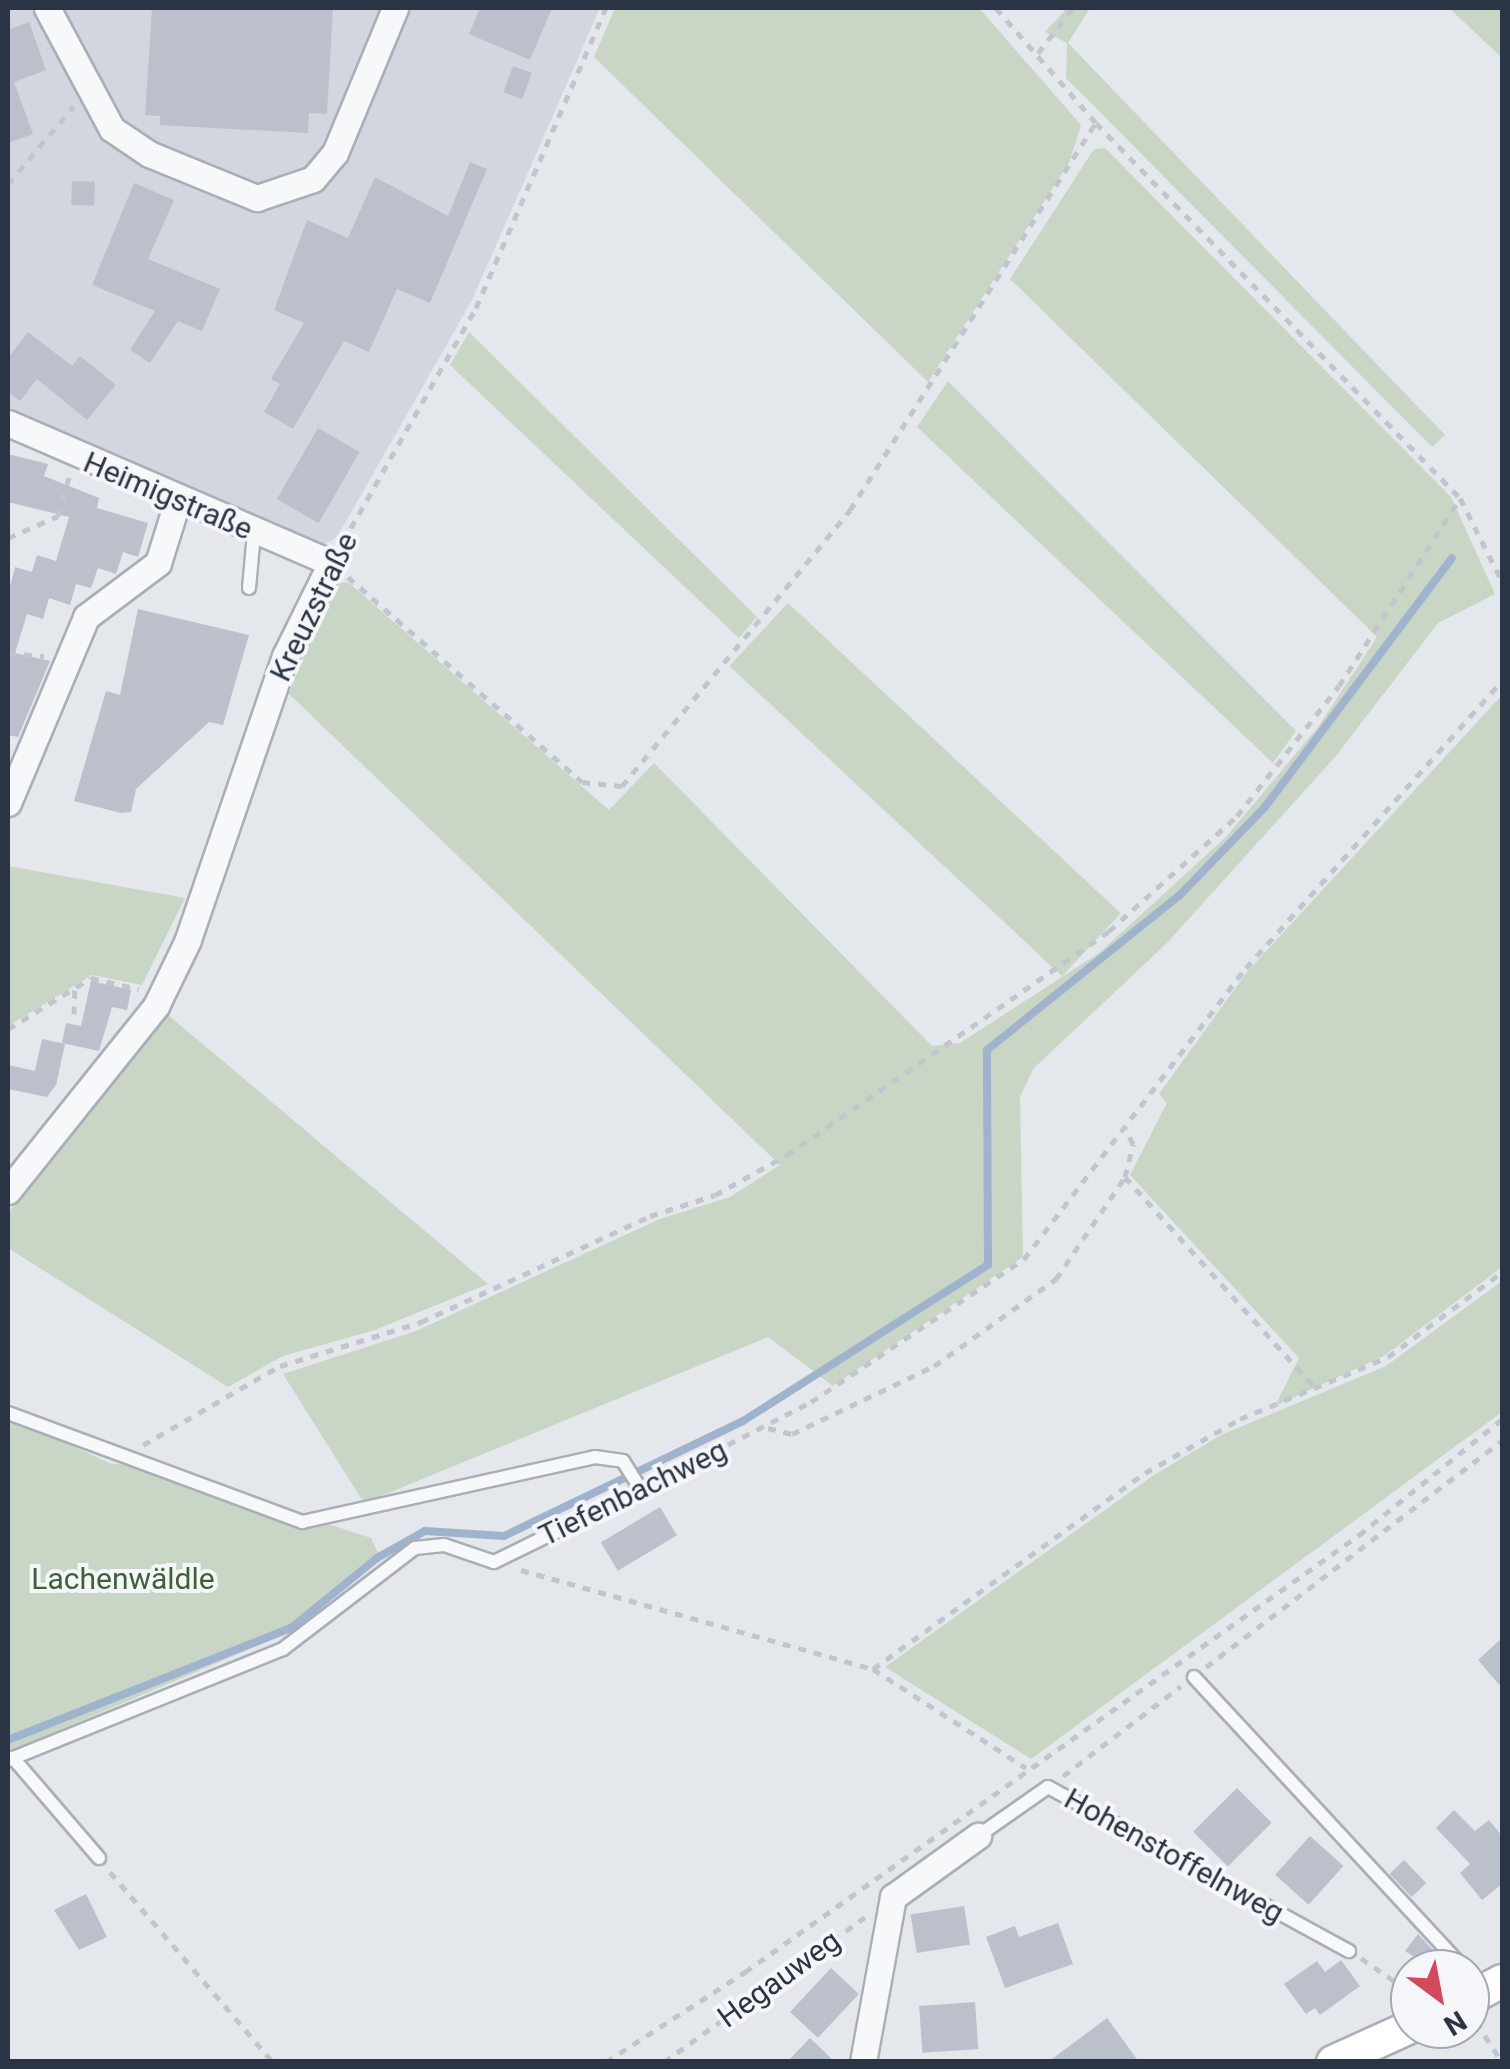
<!DOCTYPE html>
<html>
<head>
<meta charset="utf-8">
<style>
	body { margin:0 }
	#map { position:relative; width:1510px; height:2069px; overflow:hidden; background:#e4e7ec; font-family:Roboto,sans-serif }
	div>[style] { position:absolute }
	[style*='--x'] { left:calc(var(--x)*1px); top:calc(var(--y)*1px); width:calc(var(--w)*1px); rotate:calc(var(--a)*1deg) }
	.built>* { inset:0; background:#d2d6de }
	.green>* { inset:0; background:#c9d6c5; transform-origin:0 0 }
	.stream>* { height:8px; margin:-4px; padding:0 4px; transform-origin:4px; border-radius:4px; background:#9fb4cc }
	.building>* { inset:0; background:#bbc0ca; transform-origin:0 0 }
	.path>* { height:5px; margin-top:-2.5px; transform-origin:0; background:repeating-linear-gradient(90deg,#c2c5cb 0 8px,transparent 0 16px) }
	.roads { filter:drop-shadow(2px 0 #a9aeb7) drop-shadow(-2px 0 #a9aeb7) drop-shadow(0 2px #a9aeb7) drop-shadow(0 -2px #a9aeb7) }
	.service>* { height:12px; margin:-6px; padding:0 6px; transform-origin:6px; border-radius:6px; background:#f7f8fa }
	.minor>* { height:25px; margin:-12.5px; padding:0 12.5px; transform-origin:12.5px; border-radius:12.5px; background:#f7f8fa }
	.secondary>* { height:32px; margin:-16px; padding:0 16px; transform-origin:16px; border-radius:16px; background:#fff }
	span { translate:-50% -50%; white-space:nowrap; text-align:center; line-height:1.15; -webkit-text-stroke:8px #f4f6f9; paint-order:stroke }
	.street-label { font-size:30px; color:#2b3445 }
	.park-label { font-size:30px; color:#3f6138 }
	.frame { position:absolute; inset:0; border:10px solid #2b3445; pointer-events:none }
	.north { position:absolute; left:1390px; top:1949px; width:100px; height:100px; box-sizing:border-box; background:#f4f6f9; border:2px solid #a4a8b1; border-radius:50%; rotate:148deg; font-size:28px; font-weight:700; line-height:40px; text-align:center; color:#2b3445 }
	.north::after { content:''; display:block; margin:auto; width:35px; height:45px; background:#d1495b; clip-path:polygon(50% 0,100% 100%,50% 72%,0 100%) }
</style>
</head>
<body>
<div id="map">
	<div class="built">
		<i style="clip-path:polygon(8px 8px,600px 8px,472px 300px,337px 537px,318px 548px,8px 412px)"></i>
	</div>
	<div class="green">
		<i style="clip-path:polygon(615px 8px,979px 8px,1081px 125px,1069px 163px,928px 382px,594px 57px)"></i>
		<i style="clip-path:polygon(1067px 8px,1090px 8px,1068px 43px,1445px 435px,1432px 447px,1066px 78px,1067px 43px,1045px 32px)"></i>
		<i style="clip-path:polygon(1449px 8px,1502px 8px,1502px 58px)"></i>
		<i style="clip-path:polygon(1105px 148px,1451px 497px,1495px 594px,1438px 623px,1336px 756px,1166px 944px,1033px 1069px,1020px 1097px,1023px 1257px,833px 1386px,768px 1337px,364px 1503px,283px 1374px,416px 1331px,660px 1219px,730px 1197px,780px 1165px,289px 694px,332px 582px,349px 583px,609px 810px,654px 763px,932px 1046px,960px 1043px,1099px 953px,1226px 837px,1318px 727px,1377px 637px,1010px 279px,1094px 149px)"></i>
		<i style="clip-path:polygon(469px 332px,757px 617px,739px 638px,450px 365px)"></i>
		<i style="clip-path:polygon(948px 381px,1296px 731px,1273px 763px,917px 427px)"></i>
		<i style="left:788px;top:603px;width:455px;height:86px;rotate:43deg"></i>
		<i style="clip-path:polygon(1502px 695px,1502px 1267px,1384px 1356px,1275px 1406px,1299px 1358px,1130px 1175px,1167px 1103px,1159px 1094px,1247px 972px)"></i>
		<i style="clip-path:polygon(8px 866px,185px 898px,142px 985px,92px 975px,8px 1026px)"></i>
		<i style="clip-path:polygon(167px 1014px,488px 1284px,375px 1330px,283px 1356px,228px 1387px,8px 1248px,8px 1213px)"></i>
		<i style="clip-path:polygon(1502px 1281px,1502px 1412px,1031px 1759px,885px 1667px,1154px 1475px,1221px 1435px,1386px 1366px)"></i>
		<i style="clip-path:polygon(8px 1415px,111px 1464px,148px 1465px,371px 1538px,381px 1559px,292px 1631px,8px 1752px)"></i>
	</div>
	<div class="stream">
		<i style="--x:8;--y:1740;--w:304;--a:-21.6"></i>
		<i style="--x:291;--y:1628;--w:111;--a:-39.1"></i>
		<i style="--x:377;--y:1558;--w:55;--a:-29.4"></i>
		<i style="--x:425;--y:1531;--w:79;--a:3.6"></i>
		<i style="--x:504;--y:1536;--w:265;--a:-25.7"></i>
		<i style="--x:743;--y:1421;--w:290;--a:-32.5"></i>
		<i style="--x:988;--y:1265;--w:215;--a:-90.3"></i>
		<i style="--x:987;--y:1050;--w:248;--a:-38.8"></i>
		<i style="--x:1180;--y:895;--w:122;--a:-46"></i>
		<i style="--x:1265;--y:807;--w:311;--a:-53.1"></i>
	</div>
	<div class="building">
		<i style="clip-path:polygon(152px 8px,333px 8px,327px 114px,309px 113px,308px 133px,160px 125px,160px 116px,145px 115px)"></i>
		<i style="clip-path:polygon(480px 8px,552px 8px,530px 60px,469px 34px)"></i>
		<i style="clip-path:polygon(29px 22px,46px 70px,14px 82px,33px 134px,8px 143px,8px 30px)"></i>
		<i style="left:513px;top:66px;width:20px;height:28px;rotate:20deg"></i>
		<i style="clip-path:polygon(470px 162px,487px 169px,430px 303px,397px 289px,369px 352px,344px 341px,293px 429px,264px 412px,280px 384px,271px 379px,304px 323px,274px 310px,307px 220px,348px 238px,375px 177px,448px 216px)"></i>
		<i style="left:72px;top:181px;width:23px;height:24px;rotate:2deg"></i>
		<i style="clip-path:polygon(134px 183px,174px 200px,148px 259px,220px 289px,202px 331px,178px 321px,150px 363px,130px 350px,155px 311px,92px 285px)"></i>
		<i style="clip-path:polygon(28px 332px,72px 366px,80px 356px,116px 385px,87px 420px,37px 379px,20px 401px,8px 392px,8px 358px)"></i>
		<i style="left:318px;top:428px;width:48px;height:82px;rotate:30deg"></i>
		<i style="clip-path:polygon(8px 454px,48px 464px,44px 476px,99px 498px,97px 508px,148px 523px,138px 557px,123px 552px,116px 574px,98px 568px,91px 588px,76px 584px,70px 605px,49px 598px,43px 619px,27px 614px,15px 653px,50px 661px,18px 737px,8px 735px,8px 594px,15px 567px,32px 572px,37px 555px,56px 561px,69px 517px,8px 502px)"></i>
		<i style="clip-path:polygon(138px 609px,249px 635px,223px 725px,209px 722px,136px 789px,131px 812px,121px 813px,74px 801px,106px 691px,120px 695px)"></i>
		<i style="clip-path:polygon(91px 981px,131px 990px,127px 1010px,112px 1007px,99px 1051px,62px 1043px,66px 1023px,81px 1026px)"></i>
		<i style="clip-path:polygon(42px 1039px,65px 1044px,56px 1085px,47px 1097px,8px 1089px,8px 1065px,35px 1071px)"></i>
		<i style="left:660px;top:1507px;width:33px;height:69px;rotate:59deg"></i>
		<i style="clip-path:polygon(1502px 1638px,1502px 1688px,1478px 1660px)"></i>
		<i style="left:1237px;top:1788px;width:49px;height:62px;rotate:45deg"></i>
		<i style="clip-path:polygon(1454px 1810px,1475px 1831px,1489px 1820px,1502px 1836px,1502px 1884px,1482px 1900px,1460px 1873px,1470px 1864px,1436px 1828px)"></i>
		<i style="left:1310px;top:1836px;width:45px;height:52px;rotate:42deg"></i>
		<i style="left:1404px;top:1860px;width:32px;height:20px;rotate:46deg"></i>
		<i style="clip-path:polygon(86px 1894px,107px 1937px,79px 1950px,54px 1910px)"></i>
		<i style="left:964px;top:1906px;width:39px;height:54px;rotate:81deg"></i>
		<i style="clip-path:polygon(1058px 1923px,1073px 1964px,1005px 1988px,986px 1937px,1015px 1926px,1019px 1937px)"></i>
		<i style="clip-path:polygon(1418px 1934px,1441px 1959px,1433px 1969px,1405px 1951px)"></i>
		<i style="clip-path:polygon(1341px 1960px,1360px 1986px,1320px 2015px,1315px 2008px,1306px 2014px,1284px 1984px,1317px 1961px,1325px 1972px)"></i>
		<i style="left:831px;top:1968px;width:38px;height:60px;rotate:43deg"></i>
		<i style="left:975px;top:2002px;width:47px;height:56px;rotate:86deg"></i>
		<i style="clip-path:polygon(1107px 2018px,1139px 2062px,1048px 2062px)"></i>
		<i style="clip-path:polygon(810px 2038px,835px 2062px,787px 2062px)"></i>
	</div>
	<div class="path">
		<i style="--x:996;--y:8;--w:152;--a:49"></i>
		<i style="--x:1096;--y:123;--w:523;--a:45.85"></i>
		<i style="--x:1460;--y:498;--w:93;--a:63.2"></i>
		<i style="--x:1038;--y:53;--w:57;--a:-52.1"></i>
		<i style="--x:8;--y:184;--w:102;--a:-49.8"></i>
		<i style="--x:8;--y:538;--w:55;--a:-23.7"></i>
		<i style="--x:58;--y:516;--w:44;--a:-74.1"></i>
		<i style="--x:343;--y:542;--w:269;--a:-60.4"></i>
		<i style="--x:476;--y:308;--w:327;--a:-66.6"></i>
		<i style="--x:348;--y:577;--w:311;--a:41.2"></i>
		<i style="--x:582;--y:782;--w:40;--a:5.7"></i>
		<i style="--x:622;--y:786;--w:358;--a:-50.4"></i>
		<i style="--x:850;--y:510;--w:459;--a:-57.6"></i>
		<i style="--x:8;--y:653;--w:36;--a:5"></i>
		<i style="--x:74;--y:1014;--w:25;--a:-88"></i>
		<i style="--x:8;--y:1029;--w:97;--a:-31.6"></i>
		<i style="--x:91;--y:978;--w:49;--a:12.9"></i>
		<i style="--x:1125;--y:1177;--w:285;--a:48"></i>
		<i style="--x:768;--y:1428;--w:25;--a:14"></i>
		<i style="--x:792;--y:1434;--w:157;--a:-25.6"></i>
		<i style="--x:934;--y:1366;--w:150;--a:-35.5"></i>
		<i style="--x:1056;--y:1279;--w:123;--a:-55.9"></i>
		<i style="--x:1125;--y:1177;--w:34;--a:-76"></i>
		<i style="--x:1133;--y:1144;--w:20;--a:-117"></i>
		<i style="--x:143;--y:1445;--w:158;--a:-30"></i>
		<i style="--x:280;--y:1366;--w:148;--a:-17.3"></i>
		<i style="--x:421;--y:1322;--w:252;--a:-24.8"></i>
		<i style="--x:650;--y:1216;--w:68;--a:-17.9"></i>
		<i style="--x:715;--y:1195;--w:82;--a:-29.1"></i>
		<i style="--x:787;--y:1155;--w:392;--a:-34.8"></i>
		<i style="--x:1109;--y:931;--w:172;--a:-41.9"></i>
		<i style="--x:1237;--y:816;--w:165;--a:-51.9"></i>
		<i style="--x:1339;--y:686;--w:224;--a:-57.2"></i>
		<i style="--x:657;--y:1481;--w:173;--a:-27.2"></i>
		<i style="--x:811;--y:1402;--w:257;--a:-33.9"></i>
		<i style="--x:1024;--y:1259;--w:366;--a:-52.7"></i>
		<i style="--x:1246;--y:968;--w:385;--a:-48.3"></i>
		<i style="--x:521;--y:1570;--w:366;--a:15.7"></i>
		<i style="--x:873;--y:1669;--w:182;--a:32.9"></i>
		<i style="--x:1206;--y:1667;--w:372;--a:-37.4"></i>
		<i style="--x:873;--y:1669;--w:335;--a:-35.8"></i>
		<i style="--x:1145;--y:1473;--w:109;--a:-29.6"></i>
		<i style="--x:1240;--y:1419;--w:160;--a:-22.7"></i>
		<i style="--x:1388;--y:1357;--w:142;--a:-36.7"></i>
		<i style="--x:1063;--y:1776;--w:148;--a:-37.3"></i>
		<i style="--x:110;--y:1872;--w:250;--a:49.4"></i>
		<i style="--x:1361;--y:1958;--w:60;--a:34.8"></i>
		<i style="--x:1476;--y:2022;--w:48;--a:57"></i>
		<i style="--x:606;--y:2062;--w:166;--a:-32.9"></i>
		<i style="--x:745;--y:1972;--w:754;--a:-35.44"></i>
		<i style="--x:1359;--y:1535;--w:184;--a:-39"></i>
		<i style="--x:664;--y:2062;--w:248;--a:-35.8"></i>
	</div>
	<div class="roads">
		<div class="service">
			<i style="--x:249;--y:588;--w:55;--a:-84.8"></i>
			<i style="--x:8;--y:1413;--w:314;--a:20.3"></i>
			<i style="--x:302;--y:1522;--w:300;--a:-12.5"></i>
			<i style="--x:595;--y:1457;--w:28;--a:8"></i>
			<i style="--x:623;--y:1461;--w:34;--a:58"></i>
			<i style="--x:641;--y:1490;--w:164;--a:153.9"></i>
			<i style="--x:494;--y:1562;--w:53;--a:-161.2"></i>
			<i style="--x:444;--y:1545;--w:29;--a:174"></i>
			<i style="--x:415;--y:1548;--w:166;--a:142.6"></i>
			<i style="--x:283;--y:1649;--w:297;--a:158"></i>
			<i style="--x:1194;--y:1677;--w:398;--a:47.2"></i>
			<i style="--x:13;--y:1758;--w:132;--a:49.3"></i>
			<i style="--x:978;--y:1836;--w:85;--a:-35"></i>
			<i style="--x:1048;--y:1787;--w:343;--a:28.6"></i>
		</div>
		<div class="minor">
			<i style="--x:47;--y:8;--w:137;--a:61.8"></i>
			<i style="--x:112;--y:129;--w:45;--a:34"></i>
			<i style="--x:149;--y:154;--w:117;--a:22.2"></i>
			<i style="--x:257;--y:198;--w:59;--a:-18.7"></i>
			<i style="--x:313;--y:179;--w:34;--a:-50"></i>
			<i style="--x:335;--y:153;--w:157;--a:-67.5"></i>
			<i style="--x:8;--y:423;--w:352;--a:23.4"></i>
			<i style="--x:331;--y:563;--w:104;--a:116.3"></i>
			<i style="--x:285;--y:656;--w:300;--a:108.9"></i>
			<i style="--x:188;--y:940;--w:73;--a:115.9"></i>
			<i style="--x:156;--y:1006;--w:237;--a:128.7"></i>
			<i style="--x:8;--y:803;--w:202;--a:-67.2"></i>
			<i style="--x:86;--y:617;--w:90;--a:-36.9"></i>
			<i style="--x:158;--y:563;--w:67;--a:-72.6"></i>
			<i style="--x:863;--y:2062;--w:168;--a:-79.7"></i>
			<i style="--x:893;--y:1897;--w:105;--a:-35.7"></i>
		</div>
		<div class="secondary">
			<i style="--x:1470;--y:1998;--w:36;--a:-28"></i>
			<i style="--x:1333;--y:2062;--w:85;--a:-24.4"></i>
		</div>
	</div>
	<div class="street-label">
		<span style="left:168px;top:496px;rotate:23deg">Heimigstraße</span>
		<span style="left:314px;top:607px;rotate:-64deg">Kreuzstraße</span>
		<span style="left:633px;top:1493px;rotate:-26deg">Tiefenbachweg</span>
		<span style="left:1174px;top:1856px;rotate:29deg">Hohenstoffelnweg</span>
		<span style="left:779px;top:1979px;rotate:-36deg">Hegauweg</span>
	</div>
	<div class="park-label">
		<span style="left:123px;top:1579px">Lachenwäldle</span>
	</div>
	<div class="frame"></div>
	<div class="north">N</div>
</div>
</body>
</html>
